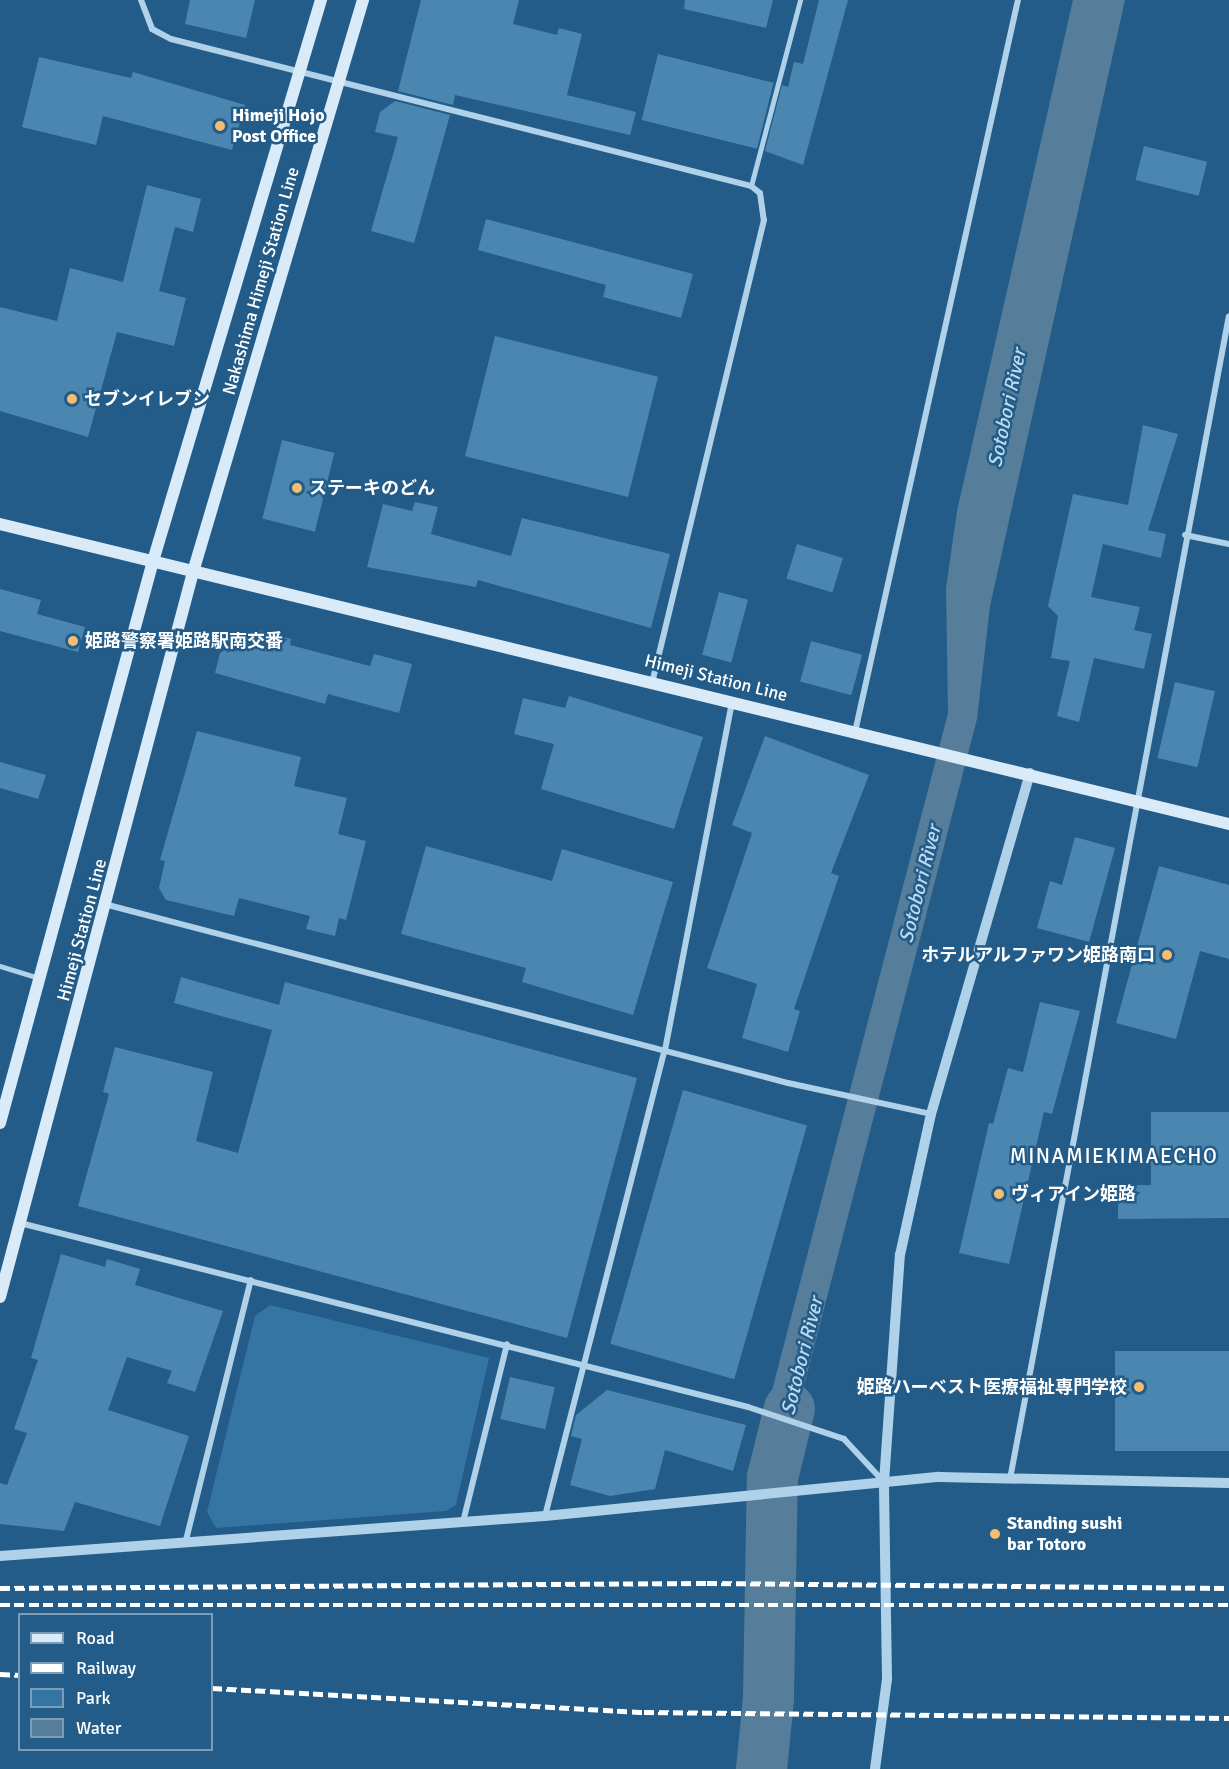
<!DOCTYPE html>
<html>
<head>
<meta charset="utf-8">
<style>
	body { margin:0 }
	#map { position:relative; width:1229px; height:1769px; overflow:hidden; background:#235c88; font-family:Signika,"Noto Sans JP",sans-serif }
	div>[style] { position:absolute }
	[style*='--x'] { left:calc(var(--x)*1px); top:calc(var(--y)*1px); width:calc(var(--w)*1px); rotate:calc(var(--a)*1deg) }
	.green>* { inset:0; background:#3575a3 }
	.water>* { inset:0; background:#567e9b }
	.river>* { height:51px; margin:-25.5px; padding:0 25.5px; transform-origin:25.5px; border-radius:25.5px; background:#567e9b }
	.building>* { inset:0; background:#4b86b0; transform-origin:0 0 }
	.service>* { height:4.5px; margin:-2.25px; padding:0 2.25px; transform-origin:2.25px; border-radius:2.25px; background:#afd1e9 }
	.minor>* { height:6px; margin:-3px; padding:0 3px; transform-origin:3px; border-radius:3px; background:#afd1e9 }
	.tertiary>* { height:10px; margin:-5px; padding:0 5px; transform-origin:5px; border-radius:5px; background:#afd1e9 }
	.secondary>* { height:12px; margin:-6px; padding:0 6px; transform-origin:6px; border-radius:6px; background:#d9eaf8 }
	.rail>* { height:4.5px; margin-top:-2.25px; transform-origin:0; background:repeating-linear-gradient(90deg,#fff 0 10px,transparent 0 14.5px) }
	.dots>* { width:16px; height:16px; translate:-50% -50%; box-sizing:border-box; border:3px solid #235c88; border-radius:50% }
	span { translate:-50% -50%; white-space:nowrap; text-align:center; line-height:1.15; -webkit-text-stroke:5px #235c88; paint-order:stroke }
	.poi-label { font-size:18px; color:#fff; font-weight:700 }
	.left { translate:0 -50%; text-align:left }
	.right { translate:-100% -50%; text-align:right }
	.street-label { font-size:18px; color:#fff }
	.water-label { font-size:20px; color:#badaf1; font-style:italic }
	.quarter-label { font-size:21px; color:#fff; letter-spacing:1.5px }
	.legend { position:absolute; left:18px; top:1613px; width:195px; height:138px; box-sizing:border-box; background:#235c88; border:2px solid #7b9db8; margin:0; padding:8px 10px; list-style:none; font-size:18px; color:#fff }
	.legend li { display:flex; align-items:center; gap:12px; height:30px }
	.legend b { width:30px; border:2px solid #7b9db8 }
</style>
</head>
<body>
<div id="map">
	<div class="green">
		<i style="clip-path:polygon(270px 1305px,489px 1358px,456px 1505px,446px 1511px,216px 1528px,207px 1512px,255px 1316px)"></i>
	</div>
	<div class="water">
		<i style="clip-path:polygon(1073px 0,1125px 0,990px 606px,977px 719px,792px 1432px,795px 1475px,749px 1479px,948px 713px,946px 588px,957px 511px)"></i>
	</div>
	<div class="river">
		<i style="--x:761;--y:1769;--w:72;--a:-84.4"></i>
		<i style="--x:768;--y:1697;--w:220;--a:-89"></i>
		<i style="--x:772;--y:1477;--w:71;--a:-76.2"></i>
	</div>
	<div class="building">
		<i style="clip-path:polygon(190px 0,255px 0,246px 38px,185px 24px)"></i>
		<i style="clip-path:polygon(421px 0,519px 0,513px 24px,557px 35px,559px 28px,582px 34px,567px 95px,636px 112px,630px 135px,455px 95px,453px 105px,398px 91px)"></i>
		<i style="clip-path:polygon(685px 0,773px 0,766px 28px,684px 9px)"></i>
		<i style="clip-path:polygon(819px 0,848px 0,803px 165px,765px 151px,782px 85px,788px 87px,794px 62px,803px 64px)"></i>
		<i style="left:658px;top:54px;width:119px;height:68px;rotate:14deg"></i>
		<i style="clip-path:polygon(39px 57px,131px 78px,133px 72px,245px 105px,232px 150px,103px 116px,96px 145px,22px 127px)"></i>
		<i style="clip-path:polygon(395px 101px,450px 115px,414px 243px,371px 231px,398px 137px,375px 132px,380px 112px)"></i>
		<i style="left:1144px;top:146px;width:65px;height:35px;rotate:14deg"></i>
		<i style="clip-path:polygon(147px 185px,201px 199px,193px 232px,175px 227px,159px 291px,186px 298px,174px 346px,117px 332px,88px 437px,0 411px,0 307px,57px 321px,70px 268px,123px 282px)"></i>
		<i style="clip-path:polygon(486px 219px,693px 274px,681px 318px,603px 297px,606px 285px,478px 250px)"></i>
		<i style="left:495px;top:336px;width:168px;height:124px;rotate:14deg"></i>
		<i style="clip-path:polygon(1143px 425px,1178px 434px,1148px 530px,1166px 534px,1161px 558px,1103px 544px,1091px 597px,1140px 607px,1134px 630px,1152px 634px,1144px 669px,1094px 658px,1079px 722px,1057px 716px,1070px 661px,1051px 658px,1058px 616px,1048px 606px,1073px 494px,1128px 505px)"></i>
		<i style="left:282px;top:440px;width:54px;height:81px;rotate:14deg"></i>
		<i style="clip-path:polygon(415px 502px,438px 507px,431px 534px,511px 556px,522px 518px,670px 554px,651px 628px,478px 580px,476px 587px,367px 567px,383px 504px,412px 511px)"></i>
		<i style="left:797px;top:544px;width:48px;height:36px;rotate:17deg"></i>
		<i style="clip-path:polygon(0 589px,41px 600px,37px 614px,85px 627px,78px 652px,0 631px)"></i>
		<i style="left:719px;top:592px;width:30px;height:65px;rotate:15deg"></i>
		<i style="clip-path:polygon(259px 630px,291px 639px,290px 645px,370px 666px,374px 654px,412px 664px,399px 713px,328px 694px,325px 704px,215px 673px,220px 653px)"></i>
		<i style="left:811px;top:641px;width:53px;height:42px;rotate:15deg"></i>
		<i style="left:1175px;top:682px;width:41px;height:78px;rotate:13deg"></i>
		<i style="clip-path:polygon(569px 696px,703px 737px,674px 829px,541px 789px,554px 744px,514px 734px,523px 698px,565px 708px)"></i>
		<i style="clip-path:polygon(197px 731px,301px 757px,294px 786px,347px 798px,338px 834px,366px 841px,346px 920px,339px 918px,335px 936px,306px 929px,310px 916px,239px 898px,234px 916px,166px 900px,159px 888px,165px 861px,160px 860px)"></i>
		<i style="clip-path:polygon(765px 736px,869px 775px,831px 873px,839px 876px,794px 1009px,800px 1011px,788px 1052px,742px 1038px,757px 984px,707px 968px,752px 833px,732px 825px)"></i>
		<i style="clip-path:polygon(0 762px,46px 775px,38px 799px,0 788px)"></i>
		<i style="clip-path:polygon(1075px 837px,1115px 848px,1089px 942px,1037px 928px,1050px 881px,1062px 885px)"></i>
		<i style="clip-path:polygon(426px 846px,552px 881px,562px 849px,673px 882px,633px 1015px,522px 982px,526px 968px,401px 934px)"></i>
		<i style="clip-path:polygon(1159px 866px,1229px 885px,1229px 959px,1200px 951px,1176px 1039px,1116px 1023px)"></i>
		<i style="clip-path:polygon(181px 977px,279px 1005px,285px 982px,637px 1078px,567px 1338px,78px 1206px,109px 1094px,103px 1092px,115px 1047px,213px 1072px,196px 1141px,238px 1153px,272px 1030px,174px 1003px)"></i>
		<i style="clip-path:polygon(1040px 1002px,1080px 1011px,1052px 1114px,1044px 1112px,1009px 1264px,959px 1253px,989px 1123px,993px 1124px,1008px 1068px,1023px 1072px)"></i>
		<i style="left:683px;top:1090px;width:129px;height:264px;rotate:16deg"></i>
		<i style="clip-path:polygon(1151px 1112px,1229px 1112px,1229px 1218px,1118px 1219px,1118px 1185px,1151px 1185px)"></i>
		<i style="clip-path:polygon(61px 1254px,105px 1267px,107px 1259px,140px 1269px,135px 1285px,223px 1311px,195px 1392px,167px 1383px,172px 1371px,127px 1357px,108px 1410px,189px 1436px,160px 1526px,75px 1502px,64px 1531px,0 1524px,0 1483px,7px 1485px,27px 1433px,14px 1429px,38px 1360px,31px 1358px)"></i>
		<i style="left:1229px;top:1351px;width:100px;height:114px;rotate:90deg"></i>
		<i style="left:510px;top:1377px;width:46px;height:43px;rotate:13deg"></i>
		<i style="clip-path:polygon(607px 1390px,746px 1425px,733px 1471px,665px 1450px,655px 1489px,610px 1496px,570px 1485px,582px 1439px,571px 1436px,576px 1415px)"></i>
	</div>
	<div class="service">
		<i style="--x:751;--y:186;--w:192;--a:-75.2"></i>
		<i style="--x:0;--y:966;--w:41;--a:17.1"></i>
	</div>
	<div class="minor">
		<i style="--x:141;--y:0;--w:31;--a:69"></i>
		<i style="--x:152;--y:29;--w:21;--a:28"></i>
		<i style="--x:171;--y:39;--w:598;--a:14.22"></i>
		<i style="--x:751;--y:186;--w:11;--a:38"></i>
		<i style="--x:760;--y:193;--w:27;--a:82"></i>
		<i style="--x:764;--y:220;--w:473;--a:103.6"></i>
		<i style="--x:1185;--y:535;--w:45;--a:11.6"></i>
		<i style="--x:855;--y:732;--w:750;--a:-77.45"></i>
		<i style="--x:108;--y:905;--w:703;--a:14.67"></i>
		<i style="--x:788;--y:1083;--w:146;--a:12.2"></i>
		<i style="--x:20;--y:1223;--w:751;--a:14.18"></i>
		<i style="--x:748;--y:1407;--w:101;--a:18.4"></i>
		<i style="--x:844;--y:1439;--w:59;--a:47.1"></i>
		<i style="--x:1010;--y:1479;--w:1183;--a:-79.34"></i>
		<i style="--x:545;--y:1516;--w:481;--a:-75.6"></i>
		<i style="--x:665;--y:1050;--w:355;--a:-79.1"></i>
		<i style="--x:463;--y:1522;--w:183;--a:-76.1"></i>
		<i style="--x:185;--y:1544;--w:272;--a:-76"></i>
	</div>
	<div class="tertiary">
		<i style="--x:0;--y:1556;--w:546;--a:-4.2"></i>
		<i style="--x:545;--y:1516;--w:396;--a:-5.7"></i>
		<i style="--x:939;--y:1477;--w:290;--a:1.2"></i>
		<i style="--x:875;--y:1769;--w:91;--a:-82.4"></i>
		<i style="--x:887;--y:1679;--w:197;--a:-90.9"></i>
		<i style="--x:884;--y:1482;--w:228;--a:-86"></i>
		<i style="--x:900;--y:1255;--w:144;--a:-77.6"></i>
		<i style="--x:931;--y:1114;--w:355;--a:-73.8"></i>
	</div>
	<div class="secondary">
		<i style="--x:0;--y:524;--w:1265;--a:13.72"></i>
		<i style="--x:0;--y:1123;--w:582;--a:-74.77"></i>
		<i style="--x:153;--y:561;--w:586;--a:-73.33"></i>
		<i style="--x:0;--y:1297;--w:750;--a:-75.09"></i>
		<i style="--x:193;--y:572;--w:597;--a:-73.45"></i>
	</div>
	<div class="rail">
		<i style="--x:0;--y:1588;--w:707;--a:-0.41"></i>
		<i style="--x:707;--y:1583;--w:522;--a:0.55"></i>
		<i style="--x:0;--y:1605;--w:1229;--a:0"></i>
		<i style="--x:0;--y:1674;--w:20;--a:3"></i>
		<i style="--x:212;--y:1688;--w:433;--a:3.2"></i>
		<i style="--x:644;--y:1712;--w:585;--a:0.59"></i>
	</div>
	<div class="dots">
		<i style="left:220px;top:126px;background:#f4bd72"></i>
		<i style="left:72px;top:399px;background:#f4bd72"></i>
		<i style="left:297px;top:488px;background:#f4bd72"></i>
		<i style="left:73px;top:641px;background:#f4bd72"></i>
		<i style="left:1167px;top:955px;background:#f4bd72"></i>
		<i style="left:999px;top:1194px;background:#f4bd72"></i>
		<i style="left:1139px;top:1387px;background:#f4bd72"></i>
		<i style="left:995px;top:1534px;background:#f4bd72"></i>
	</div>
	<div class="poi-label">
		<span class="left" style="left:232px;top:126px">Himeji Hojo<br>Post Office</span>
		<span class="left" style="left:84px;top:399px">セブンイレブン</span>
		<span class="left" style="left:309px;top:488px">ステーキのどん</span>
		<span class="left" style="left:85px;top:641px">姫路警察署姫路駅南交番</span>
		<span class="right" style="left:1155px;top:955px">ホテルアルファワン姫路南口</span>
		<span class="left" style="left:1011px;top:1194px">ヴィアイン姫路</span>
		<span class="right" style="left:1127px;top:1387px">姫路ハーベスト医療福祉専門学校</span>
		<span class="left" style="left:1007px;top:1534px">Standing sushi<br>bar Totoro</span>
	</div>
	<div class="street-label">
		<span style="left:261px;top:281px;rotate:-74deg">Nakashima Himeji Station Line</span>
		<span style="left:716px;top:678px;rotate:14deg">Himeji Station Line</span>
		<span style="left:82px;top:930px;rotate:-75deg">Himeji Station Line</span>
	</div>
	<div class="water-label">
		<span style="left:1007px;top:408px;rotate:-78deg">Sotobori River</span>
		<span style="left:920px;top:884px;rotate:-76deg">Sotobori River</span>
		<span style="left:802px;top:1356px;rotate:-76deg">Sotobori River</span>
	</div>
	<div class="quarter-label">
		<span style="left:1114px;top:1156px">MINAMIEKIMAECHO</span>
	</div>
	<ul class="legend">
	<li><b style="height:8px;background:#d9eaf8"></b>Road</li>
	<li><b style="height:8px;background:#fff"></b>Railway</li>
	<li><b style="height:16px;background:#3575a3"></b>Park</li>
	<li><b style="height:16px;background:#567e9b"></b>Water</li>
	</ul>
</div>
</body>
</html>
